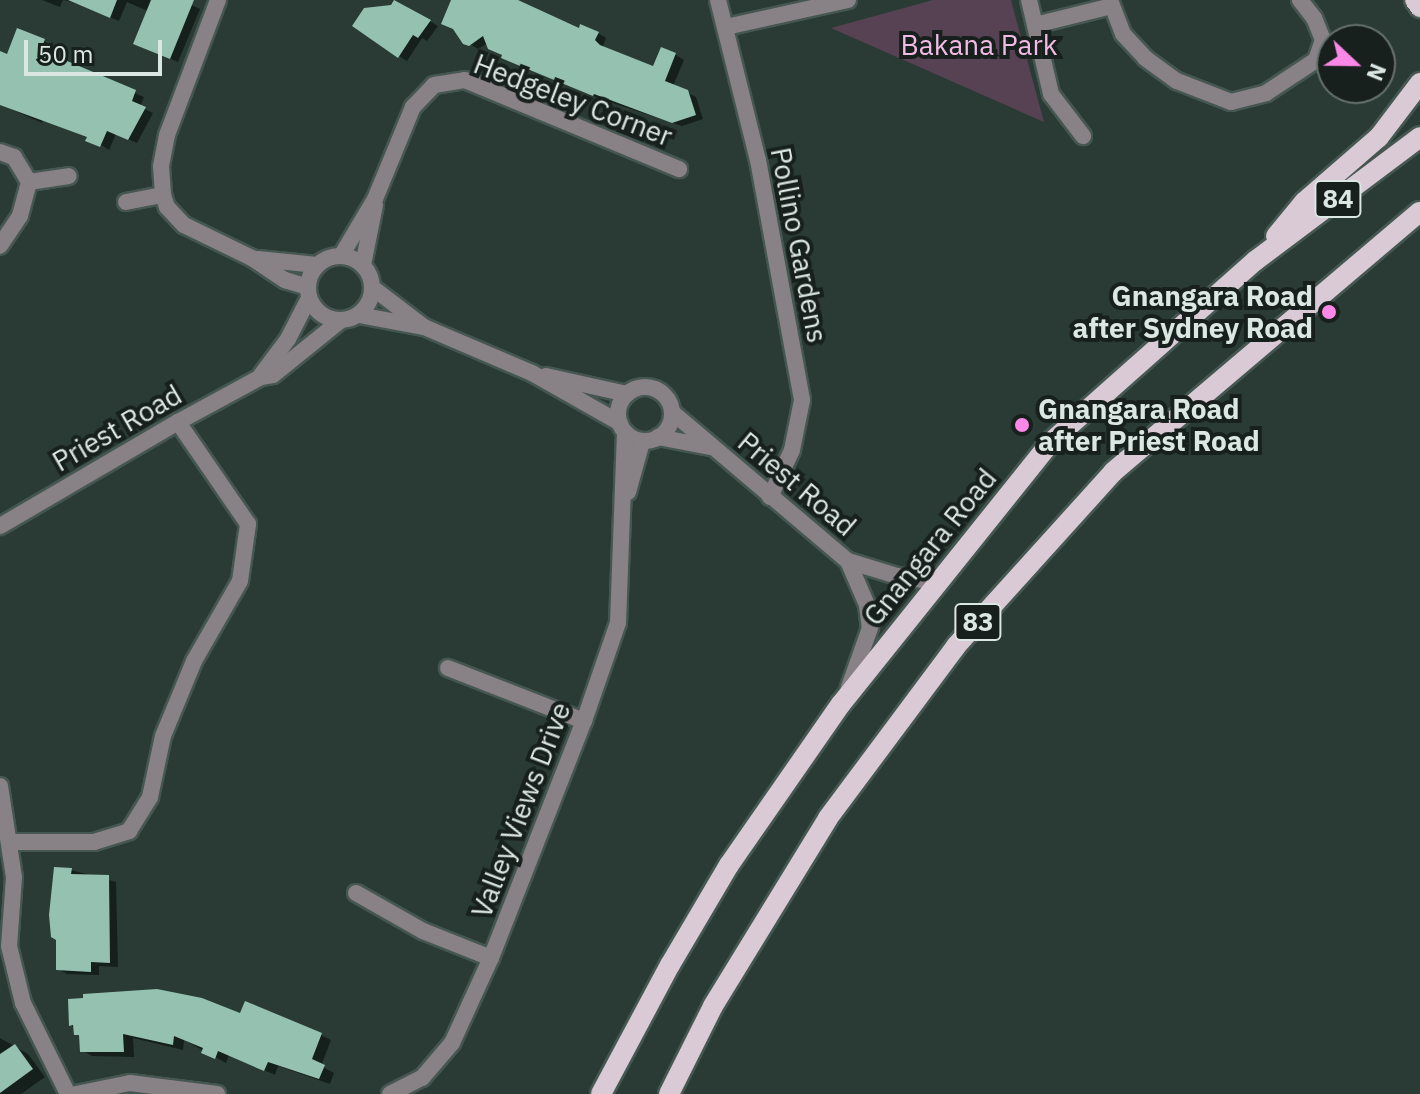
<!DOCTYPE html>
<html>
<head>
<meta charset="utf-8">
<style>
	body { margin:0 }
	#map { position:relative; width:1420px; height:1094px; overflow:hidden; background:#293b34; font-family:"IBM Plex Sans",sans-serif }
	div>[style] { position:absolute }
	[style*='--x'] { left:calc(var(--x)*1px); top:calc(var(--y)*1px); width:calc(var(--w)*1px); rotate:calc(var(--a)*1deg) }
	.green>* { inset:0; background:#564252 }
	.shadow>* { inset:0; background:#0007 }
	.building>* { inset:0; background:#95c1b1 }
	.roads { filter:drop-shadow(2px 0 #455750) drop-shadow(-2px 0 #455750) drop-shadow(0 2px #455750) drop-shadow(0 -2px #455750) }
	.street>* { height:16px; margin:-8px; padding:0 8px; transform-origin:8px; border-radius:8px; background:#888186 }
	.street>.ring { margin:-8px; padding:0; box-sizing:content-box; background:none; border:16px solid #888186; border-radius:50% }
	.primary>* { height:20px; margin:-10px; padding:0 10px; transform-origin:10px; border-radius:10px; background:#d9cad5 }
	.dots>* { width:22px; height:22px; translate:-50% -50%; box-sizing:border-box; border:4px solid #18201d; border-radius:50% }
	span { translate:-50% -50%; white-space:nowrap; text-align:center; line-height:1.15; -webkit-text-stroke:8px #18201d; paint-order:stroke }
	.shield-label span { padding:2px 6px; background:#18201d; border:2px solid; border-radius:6px; -webkit-text-stroke-width:0 }
	.shield-label { font-size:26px; color:#dbe7e2; font-weight:700 }
	.park-label { font-size:28px; color:#f1bbe5 }
	.street-label { font-size:28px; color:#dbe7e2 }
	.poi-label { font-size:28px; color:#dbe7e2; font-weight:700 }
	.right { translate:-100% -50%; text-align:right }
	.left { translate:0 -50%; text-align:left }
	.north { position:absolute; left:1316px; top:24px; width:80px; height:80px; box-sizing:border-box; background:#18201d; border:2px solid #66706c; border-radius:50%; rotate:112deg; font-size:22px; font-weight:700; line-height:32px; text-align:center; color:#dbe7e2 }
	.north::after { content:''; display:block; margin:auto; width:28px; height:36px; background:#fb87e6; clip-path:polygon(50% 0,100% 100%,50% 72%,0 100%) }
	.scale { position:absolute; left:24px; top:40px; width:138px; height:36px; box-sizing:border-box; border:4px solid #dbe7e2; border-top:0; padding-left:10px; font-size:24px; line-height:28px; white-space:nowrap; color:#dbe7e2; -webkit-text-stroke:6px #18201d; paint-order:stroke }
</style>
</head>
<body>
<div id="map">
	<div class="green">
		<i style="clip-path:polygon(933px 0,1011px 0,1044px 122px,831px 28px)"></i>
	</div>
	<div class="shadow">
		<i style="clip-path:polygon(42px 0,181px 0,200px 9px,178px 62px,144px 48px,148px 11px,127px 2px,119px 21px,72px 2px,63px 0,60px 7px)"></i>
		<i style="clip-path:polygon(453px 0,509px 0,580px 31px,598px 33px,606px 38px,603px 46px,654px 69px,662px 49px,676px 55px,684px 60px,673px 86px,696px 97px,703px 119px,682px 126px,601px 99px,512px 62px,488px 43px,478px 49px,470px 44px)"></i>
		<i style="clip-path:polygon(396px 1px,438px 26px,427px 41px,422px 38px,407px 61px,399px 56px,393px 6px)"></i>
		<i style="clip-path:polygon(44px 41px,52px 46px,49px 55px,144px 97px,140px 107px,153px 113px,137px 143px,116px 134px,109px 150px,89px 137px,43px 119px,42px 123px,0 104px,0 53px,8px 57px)"></i>
		<i style="clip-path:polygon(71px 870px,116px 882px,118px 967px,99px 966px,99px 975px,67px 974px,58px 969px)"></i>
		<i style="clip-path:polygon(241px 1016px,321px 1035px,331px 1040px,321px 1066px,334px 1073px,330px 1084px,278px 1066px,275px 1075px,229px 1055px,226px 1063px,184px 1040px,183px 1050px,133px 1038px,134px 1057px,92px 1056px,82px 1050px,81px 1037px,71px 1025px)"></i>
		<i style="clip-path:polygon(0 1038px,28px 1054px,45px 1077px,21px 1094px,0 1094px)"></i>
	</div>
	<div class="building">
		<i style="clip-path:polygon(68px 0,117px 0,110px 18px)"></i>
		<i style="clip-path:polygon(151px 0,194px 0,170px 59px,133px 44px)"></i>
		<i style="clip-path:polygon(394px 0,431px 20px,418px 38px,413px 35px,398px 58px,352px 26px,364px 8px,391px 5px)"></i>
		<i style="clip-path:polygon(451px 0,518px 0,579px 28px,580px 24px,599px 32px,595px 40px,600px 45px,653px 66px,661px 47px,676px 53px,665px 81px,688px 90px,696px 115px,672px 123px,594px 94px,593px 96px,501px 58px,502px 55px,488px 49px,483px 36px,469px 46px,463px 44px,453px 29px,441px 24px)"></i>
		<i style="clip-path:polygon(17px 28px,45px 39px,41px 50px,136px 90px,132px 101px,146px 107px,128px 140px,107px 131px,100px 147px,85px 141px,87px 137px,0 105px,0 51px,7px 54px)"></i>
		<i style="clip-path:polygon(54px 867px,72px 868px,71px 874px,109px 875px,110px 963px,91px 962px,91px 972px,56px 970px,56px 940px,51px 937px,49px 915px)"></i>
		<i style="clip-path:polygon(157px 989px,202px 998px,240px 1013px,245px 1001px,322px 1033px,312px 1059px,325px 1065px,319px 1079px,268px 1062px,264px 1071px,218px 1051px,215px 1059px,201px 1053px,203px 1048px,174px 1036px,173px 1045px,123px 1034px,124px 1052px,80px 1052px,79px 1035px,74px 1035px,73px 1025px,69px 1026px,68px 999px,83px 998px,83px 994px)"></i>
		<i style="clip-path:polygon(15px 1044px,33px 1069px,0 1093px,0 1054px)"></i>
	</div>
	<div class="roads">
		<div class="street">
			<i style="--x:218;--y:0;--w:144;--a:110.7"></i>
			<i style="--x:167;--y:135;--w:32;--a:101"></i>
			<i style="--x:161;--y:166;--w:29;--a:86"></i>
			<i style="--x:163;--y:195;--w:13;--a:72"></i>
			<i style="--x:167;--y:207;--w:25;--a:47"></i>
			<i style="--x:184;--y:225;--w:76;--a:25.9"></i>
			<i style="--x:252;--y:258;--w:40;--a:34"></i>
			<i style="--x:285;--y:280;--w:24;--a:17"></i>
			<i style="--x:718;--y:0;--w:165;--a:76"></i>
			<i style="--x:758;--y:160;--w:244;--a:79.6"></i>
			<i style="--x:802;--y:400;--w:51;--a:101.3"></i>
			<i style="--x:792;--y:450;--w:52;--a:115.1"></i>
			<i style="--x:1029;--y:0;--w:97;--a:76.8"></i>
			<i style="--x:1051;--y:94;--w:53;--a:52.7"></i>
			<i style="--x:1110;--y:0;--w:36;--a:69"></i>
			<i style="--x:1123;--y:34;--w:33;--a:47"></i>
			<i style="--x:1145;--y:58;--w:39;--a:36"></i>
			<i style="--x:1177;--y:81;--w:58;--a:21.3"></i>
			<i style="--x:1231;--y:102;--w:36;--a:-14"></i>
			<i style="--x:1266;--y:93;--w:60;--a:-33.4"></i>
			<i style="--x:1316;--y:60;--w:21;--a:-71"></i>
			<i style="--x:1323;--y:40;--w:24;--a:-112"></i>
			<i style="--x:1314;--y:18;--w:23;--a:-128"></i>
			<i style="--x:1035;--y:25;--w:79;--a:-13.9"></i>
			<i style="--x:726;--y:27;--w:125;--a:-12.5"></i>
			<i style="--x:0;--y:152;--w:15;--a:20"></i>
			<i style="--x:14;--y:157;--w:29;--a:59"></i>
			<i style="--x:29;--y:182;--w:35;--a:105"></i>
			<i style="--x:20;--y:216;--w:36;--a:124"></i>
			<i style="--x:29;--y:182;--w:40;--a:-8.5"></i>
			<i style="--x:126;--y:202;--w:38;--a:-11"></i>
			<i class="ring" style="left:308px;top:256px;width:48px;height:48px"></i>
			<i style="--x:341;--y:256;--w:66;--a:-59.2"></i>
			<i style="--x:375;--y:199;--w:100;--a:-67.6"></i>
			<i style="--x:413;--y:107;--w:30;--a:-46"></i>
			<i style="--x:434;--y:85;--w:31;--a:-9"></i>
			<i style="--x:465;--y:80;--w:232;--a:22.6"></i>
			<i style="--x:258;--y:259;--w:59;--a:5.8"></i>
			<i style="--x:363;--y:265;--w:61;--a:-78.7"></i>
			<i style="--x:373;--y:288;--w:64;--a:37.4"></i>
			<i style="--x:424;--y:327;--w:117;--a:23.1"></i>
			<i style="--x:532;--y:373;--w:101;--a:29.6"></i>
			<i style="--x:359;--y:315;--w:65;--a:10.6"></i>
			<i style="--x:261;--y:375;--w:45;--a:-53.1"></i>
			<i style="--x:288;--y:339;--w:46;--a:-62.9"></i>
			<i style="--x:546;--y:376;--w:83;--a:12.5"></i>
			<i class="ring" style="left:618px;top:387px;width:38px;height:38px"></i>
			<i style="--x:672;--y:412;--w:231;--a:40.3"></i>
			<i style="--x:848;--y:561;--w:51;--a:17"></i>
			<i style="--x:897;--y:576;--w:39;--a:9"></i>
			<i style="--x:658;--y:437;--w:54;--a:10.7"></i>
			<i style="--x:628;--y:492;--w:52;--a:-74.4"></i>
			<i style="--x:0;--y:526;--w:206;--a:-30.3"></i>
			<i style="--x:178;--y:422;--w:94;--a:-28.5"></i>
			<i style="--x:261;--y:377;--w:12;--a:-9"></i>
			<i style="--x:273;--y:375;--w:86;--a:-38.9"></i>
			<i style="--x:848;--y:561;--w:48;--a:66.6"></i>
			<i style="--x:867;--y:605;--w:23;--a:83"></i>
			<i style="--x:870;--y:628;--w:63;--a:109.6"></i>
			<i style="--x:448;--y:668;--w:146;--a:21.3"></i>
			<i style="--x:0;--y:786;--w:92;--a:81.3"></i>
			<i style="--x:14;--y:877;--w:69;--a:94.1"></i>
			<i style="--x:9;--y:946;--w:59;--a:76.2"></i>
			<i style="--x:23;--y:1003;--w:102;--a:63.7"></i>
			<i style="--x:11;--y:842;--w:83;--a:0"></i>
			<i style="--x:94;--y:842;--w:37;--a:-17"></i>
			<i style="--x:129;--y:831;--w:40;--a:-58"></i>
			<i style="--x:150;--y:797;--w:62;--a:-78"></i>
			<i style="--x:163;--y:736;--w:81;--a:-67.5"></i>
			<i style="--x:194;--y:661;--w:92;--a:-60.1"></i>
			<i style="--x:240;--y:581;--w:58;--a:-82"></i>
			<i style="--x:248;--y:524;--w:124;--a:-124.5"></i>
			<i style="--x:356;--y:893;--w:77;--a:29.6"></i>
			<i style="--x:423;--y:931;--w:73;--a:21.7"></i>
			<i style="--x:76;--y:1094;--w:55;--a:-11.5"></i>
			<i style="--x:130;--y:1083;--w:88;--a:7.2"></i>
			<i style="--x:390;--y:1094;--w:36;--a:-27"></i>
			<i style="--x:422;--y:1078;--w:46;--a:-49.4"></i>
			<i style="--x:452;--y:1043;--w:94;--a:-65.4"></i>
			<i style="--x:491;--y:958;--w:255;--a:-68.6"></i>
			<i style="--x:584;--y:721;--w:104;--a:-70.9"></i>
			<i style="--x:618;--y:623;--w:191;--a:-87.9"></i>
		</div>
		<div class="primary">
			<i style="--x:1415;--y:0;--w:9;--a:54"></i>
			<i style="--x:1276;--y:236;--w:44;--a:-50.5"></i>
			<i style="--x:1304;--y:202;--w:99;--a:-40.9"></i>
			<i style="--x:1379;--y:137;--w:68;--a:-52.8"></i>
			<i style="--x:601;--y:1094;--w:146;--a:-61.9"></i>
			<i style="--x:670;--y:965;--w:116;--a:-59.5"></i>
			<i style="--x:729;--y:865;--w:196;--a:-55.2"></i>
			<i style="--x:841;--y:704;--w:336;--a:-51.3"></i>
			<i style="--x:1051;--y:442;--w:273;--a:-41.6"></i>
			<i style="--x:1255;--y:261;--w:206;--a:-36.9"></i>
			<i style="--x:669;--y:1094;--w:98;--a:-63.4"></i>
			<i style="--x:713;--y:1006;--w:220;--a:-58.5"></i>
			<i style="--x:828;--y:818;--w:214;--a:-53.3"></i>
			<i style="--x:956;--y:646;--w:234;--a:-47.9"></i>
			<i style="--x:1113;--y:472;--w:402;--a:-40.3"></i>
		</div>
	</div>
	<div class="dots">
		<i style="left:1329px;top:312px;background:#fb87e6"></i>
		<i style="left:1022px;top:425px;background:#fb87e6"></i>
	</div>
	<div class="shield-label">
		<span style="left:1338px;top:199px">84</span>
		<span style="left:978px;top:622px">83</span>
	</div>
	<div class="park-label">
		<span style="left:979px;top:45px">Bakana Park</span>
	</div>
	<div class="street-label">
		<span style="left:573px;top:100px;rotate:21deg">Hedgeley Corner</span>
		<span style="left:799px;top:245px;rotate:79deg">Pollino Gardens</span>
		<span style="left:117px;top:428px;rotate:-30deg">Priest Road</span>
		<span style="left:797px;top:484px;rotate:40deg">Priest Road</span>
		<span style="left:930px;top:547px;rotate:-51deg">Gnangara Road</span>
		<span style="left:521px;top:810px;rotate:-69deg">Valley Views Drive</span>
	</div>
	<div class="poi-label">
		<span class="right" style="left:1313px;top:312px">Gnangara Road<br>after Sydney Road</span>
		<span class="left" style="left:1038px;top:425px">Gnangara Road<br>after Priest Road</span>
	</div>
	<div class="north">N</div>
	<div class="scale">50 m</div>
</div>
</body>
</html>
